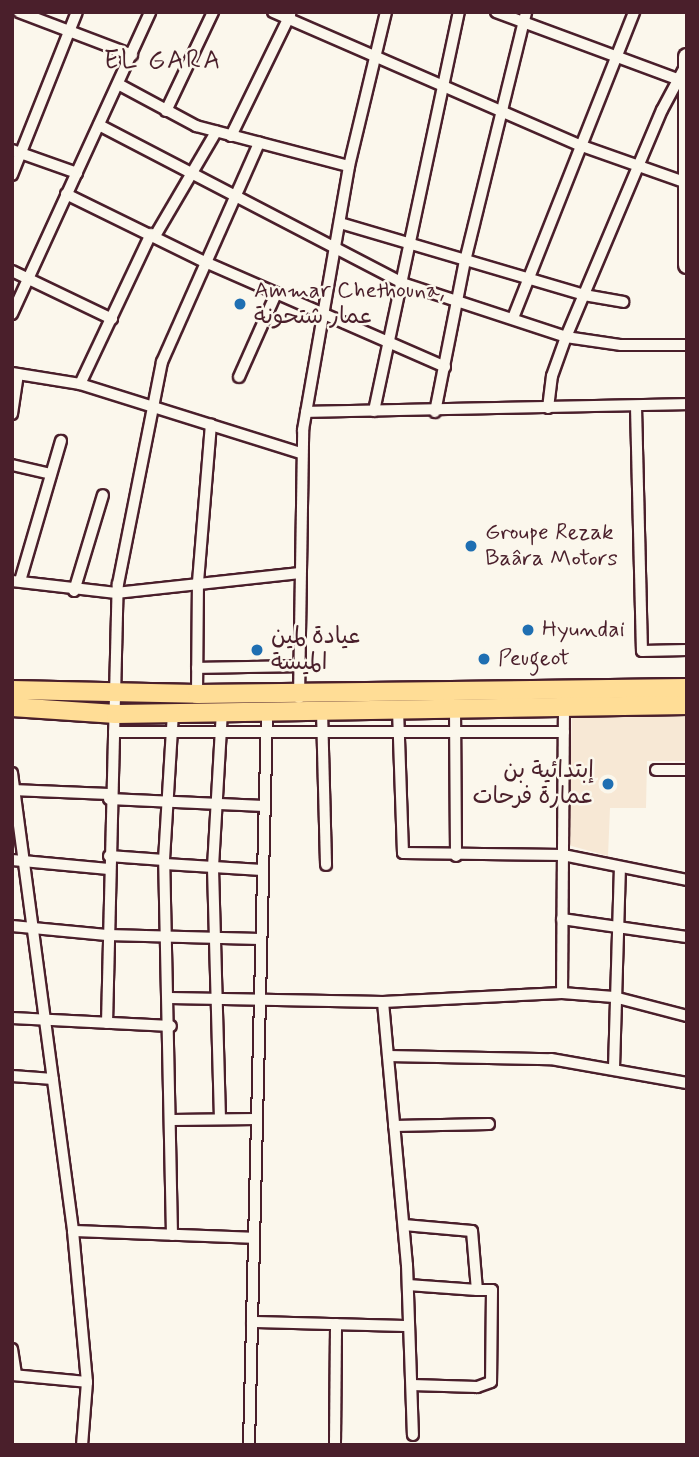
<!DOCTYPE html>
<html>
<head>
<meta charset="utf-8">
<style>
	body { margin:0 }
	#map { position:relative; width:699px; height:1457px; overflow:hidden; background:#fbf7ec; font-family:Mynerve,"Playpen Sans Arabic",sans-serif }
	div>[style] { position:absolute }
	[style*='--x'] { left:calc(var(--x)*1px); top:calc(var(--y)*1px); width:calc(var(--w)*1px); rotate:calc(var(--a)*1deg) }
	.built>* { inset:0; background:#f7e8d5 }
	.roads { filter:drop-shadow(2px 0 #4a1f2b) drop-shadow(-2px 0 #4a1f2b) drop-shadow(0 2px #4a1f2b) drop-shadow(0 -2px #4a1f2b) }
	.street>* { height:10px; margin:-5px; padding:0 5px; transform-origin:5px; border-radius:5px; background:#fbf7ec }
	.secondary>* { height:16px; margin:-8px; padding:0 8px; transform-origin:8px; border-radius:8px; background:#fbf7ec }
	.primary>* { height:18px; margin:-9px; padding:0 9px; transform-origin:9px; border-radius:9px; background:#ffdd96 }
	.dots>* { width:19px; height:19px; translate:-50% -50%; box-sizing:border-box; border:4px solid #fbf7ec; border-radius:50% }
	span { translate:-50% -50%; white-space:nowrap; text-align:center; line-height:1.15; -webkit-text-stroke:5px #fbf7ec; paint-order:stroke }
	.poi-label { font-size:23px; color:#4a1f2b }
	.left { translate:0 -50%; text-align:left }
	.right { translate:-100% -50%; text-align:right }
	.quarter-label { font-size:26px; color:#4a1f2b; letter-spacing:2px }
	.frame { position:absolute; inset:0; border:14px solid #4a1f2b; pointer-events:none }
</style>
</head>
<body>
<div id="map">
	<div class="built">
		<i style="clip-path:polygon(687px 715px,687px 761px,647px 761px,646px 808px,610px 808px,608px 856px,568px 845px,572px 717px)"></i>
	</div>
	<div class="roads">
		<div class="street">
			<i style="--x:19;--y:12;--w:121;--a:20.8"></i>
			<i style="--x:273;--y:12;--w:334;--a:23.5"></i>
			<i style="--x:579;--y:145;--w:114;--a:19.4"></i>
			<i style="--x:496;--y:12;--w:193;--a:20.3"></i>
			<i style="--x:118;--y:84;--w:89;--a:28.3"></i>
			<i style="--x:196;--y:126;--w:158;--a:14.7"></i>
			<i style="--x:166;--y:111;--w:110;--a:-64.6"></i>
			<i style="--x:99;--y:125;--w:342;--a:27.5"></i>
			<i style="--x:402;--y:283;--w:173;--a:18.2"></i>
			<i style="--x:566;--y:337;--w:56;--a:8.3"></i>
			<i style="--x:621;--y:345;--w:66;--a:0"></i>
			<i style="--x:231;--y:136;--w:135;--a:-64"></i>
			<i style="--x:12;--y:150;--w:69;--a:19.5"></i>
			<i style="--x:12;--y:175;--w:175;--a:-68.3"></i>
			<i style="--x:66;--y:194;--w:155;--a:26.1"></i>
			<i style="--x:205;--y:262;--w:262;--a:23.6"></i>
			<i style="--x:340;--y:223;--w:254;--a:16.4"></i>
			<i style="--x:584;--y:295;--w:40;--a:10"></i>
			<i style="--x:155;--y:236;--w:121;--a:-59.6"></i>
			<i style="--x:12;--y:271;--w:111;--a:25.6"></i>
			<i style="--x:12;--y:314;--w:332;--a:-65.4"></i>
			<i style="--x:513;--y:318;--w:329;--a:-68.4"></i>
			<i style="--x:12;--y:373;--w:69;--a:9.2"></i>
			<i style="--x:80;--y:384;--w:231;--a:17.4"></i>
			<i style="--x:239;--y:377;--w:91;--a:-66"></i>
			<i style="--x:80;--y:384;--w:166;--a:-64.7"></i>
			<i style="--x:636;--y:407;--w:244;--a:88.6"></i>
			<i style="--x:642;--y:651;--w:45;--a:-1.3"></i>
			<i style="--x:548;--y:408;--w:32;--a:-83"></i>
			<i style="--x:552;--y:376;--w:41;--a:-70.3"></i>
			<i style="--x:566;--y:337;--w:246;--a:-67.1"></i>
			<i style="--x:662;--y:110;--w:49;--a:-61.9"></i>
			<i style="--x:374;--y:411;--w:408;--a:-78"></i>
			<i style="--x:306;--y:412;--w:381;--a:-1.2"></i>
			<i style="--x:435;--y:412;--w:154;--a:-78.8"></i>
			<i style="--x:465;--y:261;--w:256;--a:-76.2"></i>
			<i style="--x:12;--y:414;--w:40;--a:-81.5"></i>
			<i style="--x:12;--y:465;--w:40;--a:13"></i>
			<i style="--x:12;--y:581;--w:105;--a:6.6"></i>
			<i style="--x:116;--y:593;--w:185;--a:-6.2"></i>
			<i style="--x:20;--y:581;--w:146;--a:-73.7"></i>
			<i style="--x:74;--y:591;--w:100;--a:-73.2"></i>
			<i style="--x:197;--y:668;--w:102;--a:-1.1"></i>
			<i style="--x:197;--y:694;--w:112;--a:-89.5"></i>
			<i style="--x:198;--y:582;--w:158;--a:-85.3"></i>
			<i style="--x:299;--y:698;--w:268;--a:-89.1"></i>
			<i style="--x:303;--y:430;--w:268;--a:-80.1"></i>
			<i style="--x:349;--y:166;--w:158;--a:-76.5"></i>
			<i style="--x:455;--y:709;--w:147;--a:89.6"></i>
			<i style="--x:398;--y:710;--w:143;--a:88"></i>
			<i style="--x:403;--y:853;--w:160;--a:0.7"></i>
			<i style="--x:563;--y:855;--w:126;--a:11.4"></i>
			<i style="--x:322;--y:711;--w:154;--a:88.5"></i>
			<i style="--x:114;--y:732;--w:450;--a:0"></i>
			<i style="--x:656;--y:770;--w:31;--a:0"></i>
			<i style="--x:12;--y:773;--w:462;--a:82.4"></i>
			<i style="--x:73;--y:1231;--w:152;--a:84.7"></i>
			<i style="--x:87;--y:1382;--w:63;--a:94.5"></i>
			<i style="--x:12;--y:790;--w:97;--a:2.4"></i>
			<i style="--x:109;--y:799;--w:155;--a:2.6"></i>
			<i style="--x:109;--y:856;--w:55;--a:4.2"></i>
			<i style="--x:12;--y:860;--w:97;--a:5.3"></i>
			<i style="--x:165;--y:864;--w:97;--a:3.5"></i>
			<i style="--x:562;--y:919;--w:126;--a:8.2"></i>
			<i style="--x:12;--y:926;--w:95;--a:5.4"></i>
			<i style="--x:107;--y:935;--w:153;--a:1.5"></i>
			<i style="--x:562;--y:993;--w:285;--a:-89.6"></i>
			<i style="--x:170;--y:998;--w:213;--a:1.1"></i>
			<i style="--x:383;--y:1002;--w:179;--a:-2.9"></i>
			<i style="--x:562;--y:993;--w:52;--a:4.4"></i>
			<i style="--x:614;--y:997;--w:75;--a:14.6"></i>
			<i style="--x:383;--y:1002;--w:264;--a:84.8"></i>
			<i style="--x:407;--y:1265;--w:170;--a:88"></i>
			<i style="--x:12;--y:1018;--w:159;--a:2.9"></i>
			<i style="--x:107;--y:1023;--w:439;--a:-88.6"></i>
			<i style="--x:118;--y:584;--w:226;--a:-78.8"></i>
			<i style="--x:162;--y:362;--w:240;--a:-66.1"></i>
			<i style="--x:388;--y:1056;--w:163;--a:1.1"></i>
			<i style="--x:551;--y:1059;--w:138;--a:10"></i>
			<i style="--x:614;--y:1068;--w:201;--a:-88.3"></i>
			<i style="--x:12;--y:1076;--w:41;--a:4.2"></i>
			<i style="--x:220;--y:1119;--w:252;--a:-91.6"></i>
			<i style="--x:213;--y:867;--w:154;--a:-86.7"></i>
			<i style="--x:172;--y:1120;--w:84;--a:-0.7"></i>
			<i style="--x:394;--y:1126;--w:95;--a:-1.2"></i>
			<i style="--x:404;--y:1225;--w:68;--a:5"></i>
			<i style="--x:472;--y:1231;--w:59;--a:85.2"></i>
			<i style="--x:477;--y:1290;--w:15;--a:0"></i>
			<i style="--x:492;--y:1290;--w:92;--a:90.6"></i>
			<i style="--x:491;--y:1382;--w:15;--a:160"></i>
			<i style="--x:477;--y:1387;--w:65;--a:-178.2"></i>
			<i style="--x:73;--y:1231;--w:180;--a:2.2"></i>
			<i style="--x:172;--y:1235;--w:375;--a:-91.2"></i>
			<i style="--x:164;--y:860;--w:147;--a:-86.5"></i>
			<i style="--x:408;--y:1285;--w:69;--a:4.1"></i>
			<i style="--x:252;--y:1322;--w:157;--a:1.5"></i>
			<i style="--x:12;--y:1349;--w:26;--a:81"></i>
			<i style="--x:12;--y:1375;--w:75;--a:5.3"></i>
			<i style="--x:335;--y:1443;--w:119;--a:-89.5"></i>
			<i style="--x:249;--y:1445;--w:733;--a:-88.59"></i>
		</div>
		<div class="secondary">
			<i style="--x:687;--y:57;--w:208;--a:90"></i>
		</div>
		<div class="primary">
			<i style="--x:12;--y:690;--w:185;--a:1.2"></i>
			<i style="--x:197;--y:694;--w:490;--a:-0.7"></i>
			<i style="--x:12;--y:707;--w:104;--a:3.9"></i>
			<i style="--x:116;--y:714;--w:571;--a:-0.9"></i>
		</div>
	</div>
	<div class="dots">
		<i style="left:240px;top:304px;background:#1f6fb2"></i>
		<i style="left:471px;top:546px;background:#1f6fb2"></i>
		<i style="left:528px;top:630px;background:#1f6fb2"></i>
		<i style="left:257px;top:650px;background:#1f6fb2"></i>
		<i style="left:484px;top:659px;background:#1f6fb2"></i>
		<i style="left:608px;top:784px;background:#1f6fb2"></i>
	</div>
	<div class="poi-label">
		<span class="left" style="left:254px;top:304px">Ammar Chethouna,<br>عمار شتحونة</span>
		<span class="left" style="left:485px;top:546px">Groupe Rezak<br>Baâra Motors</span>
		<span class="left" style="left:542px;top:630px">Hyundai</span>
		<span class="left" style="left:271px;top:650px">عيادة لمين<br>الميسة</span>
		<span class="left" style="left:498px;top:659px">Peugeot</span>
		<span class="right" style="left:594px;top:784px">إبتدائية بن<br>عمارة فرحات</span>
	</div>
	<div class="quarter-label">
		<span style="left:163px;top:62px">EL GARA</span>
	</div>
	<div class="frame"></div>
</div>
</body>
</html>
